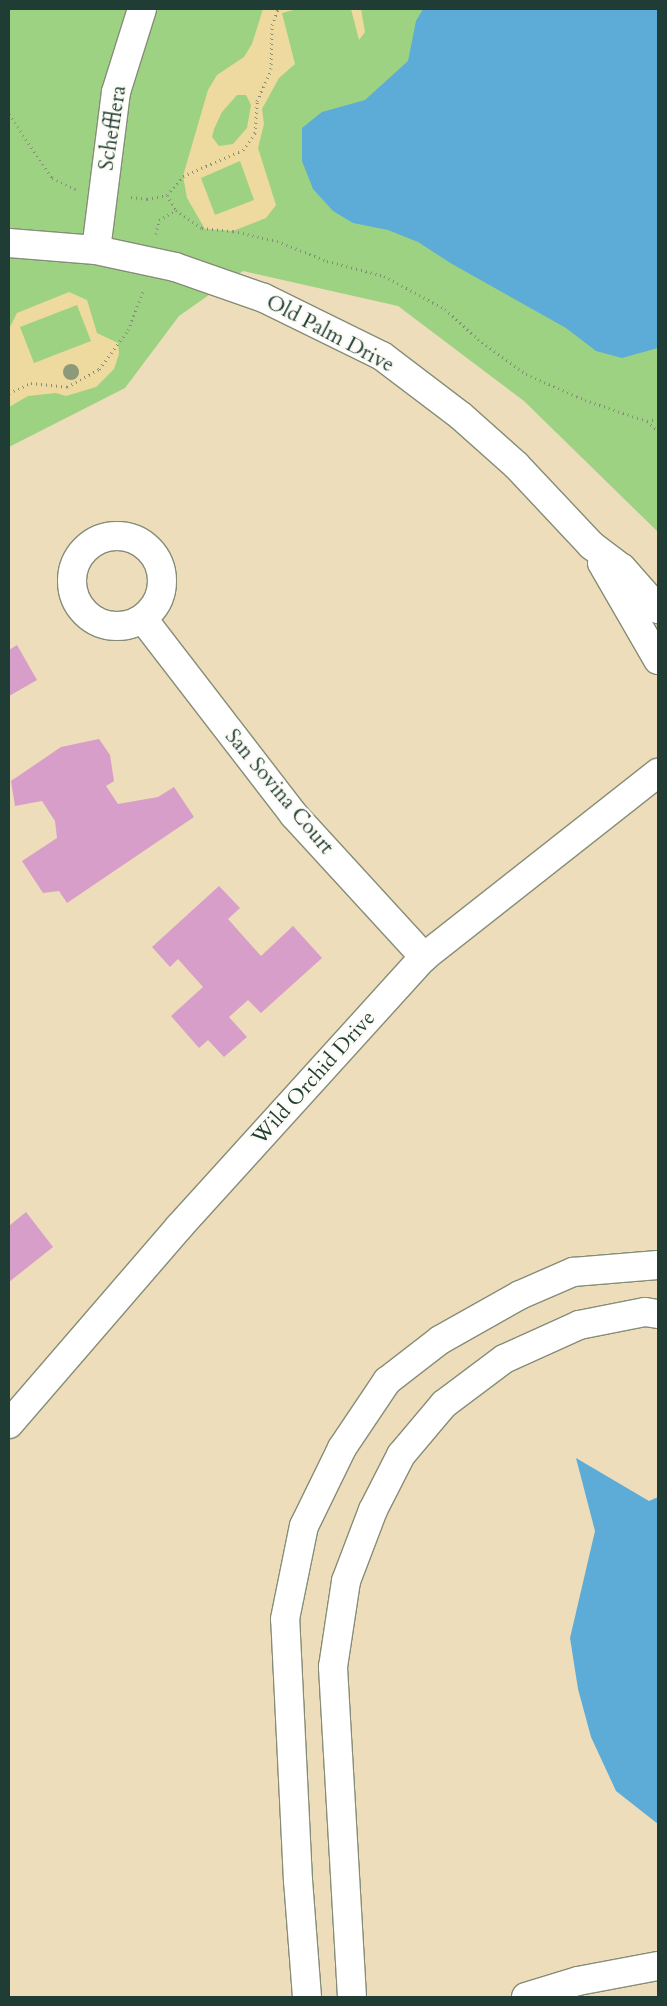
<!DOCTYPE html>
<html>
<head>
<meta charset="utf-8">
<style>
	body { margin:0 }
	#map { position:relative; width:667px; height:2006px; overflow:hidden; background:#edddba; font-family:Cardo,serif }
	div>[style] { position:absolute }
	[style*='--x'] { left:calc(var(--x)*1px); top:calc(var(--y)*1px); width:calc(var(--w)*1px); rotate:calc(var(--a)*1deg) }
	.green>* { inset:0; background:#9dd283 }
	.sand>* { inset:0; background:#eeda9e }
	.water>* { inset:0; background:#5dacd7 }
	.building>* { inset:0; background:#d79eca }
	.path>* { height:3px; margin-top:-1.5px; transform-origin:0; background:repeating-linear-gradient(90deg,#868d77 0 1px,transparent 0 5px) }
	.roads { filter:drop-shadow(1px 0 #868d77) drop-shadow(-1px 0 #868d77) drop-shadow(0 1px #868d77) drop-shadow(0 -1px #868d77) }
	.minor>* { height:28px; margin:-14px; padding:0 14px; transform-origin:14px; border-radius:14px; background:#fff }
	.minor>.ring { margin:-14px; padding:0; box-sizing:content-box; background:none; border:28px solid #fff; border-radius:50% }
	.highway>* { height:28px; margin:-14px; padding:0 14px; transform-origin:14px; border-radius:14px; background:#fff }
	.trees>* { width:16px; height:16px; margin:-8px; border-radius:50%; background:#8d997b }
	span { translate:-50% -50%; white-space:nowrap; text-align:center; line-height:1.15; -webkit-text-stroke:5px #fdfcf7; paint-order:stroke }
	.street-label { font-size:21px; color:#1f3d34 }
	.frame { position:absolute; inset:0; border:10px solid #1f3d34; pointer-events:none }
</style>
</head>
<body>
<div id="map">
	<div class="green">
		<i style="clip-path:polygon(9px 9px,658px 9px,658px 532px,524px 401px,398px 306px,243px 271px,179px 316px,125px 388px,9px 447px)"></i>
	</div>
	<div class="sand">
		<i style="clip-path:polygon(evenodd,263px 9px,297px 9px,282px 13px,295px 64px,279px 78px,262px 109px,264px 124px,258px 148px,276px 205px,266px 218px,233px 231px,205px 229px,187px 198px,183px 176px,208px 90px,217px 75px,244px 57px,252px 44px,263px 9px,237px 95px,246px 95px,251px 105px,247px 128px,233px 144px,219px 146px,212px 137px,214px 129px,222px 112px,237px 95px,263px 9px,240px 161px,254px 200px,215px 215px,201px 178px,240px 161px)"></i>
		<i style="clip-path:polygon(351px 9px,361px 9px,365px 32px,359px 40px)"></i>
		<i style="clip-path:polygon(evenodd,69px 292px,87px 300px,97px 333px,118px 343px,119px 354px,114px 369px,96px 387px,66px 396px,56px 393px,28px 396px,9px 407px,9px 329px,17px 313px,69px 292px,77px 305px,91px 341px,34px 363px,20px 327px,77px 305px)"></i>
	</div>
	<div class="water">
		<i style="clip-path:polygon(423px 9px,658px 9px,658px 348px,622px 358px,596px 351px,566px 328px,452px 264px,418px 242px,388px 230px,353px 223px,333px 211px,313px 189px,302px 161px,302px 128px,322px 112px,365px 100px,408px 61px,416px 21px)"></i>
		<i style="clip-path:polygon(576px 1458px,649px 1501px,658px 1497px,658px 1824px,616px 1791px,591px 1737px,578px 1689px,570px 1638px,595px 1531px)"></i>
	</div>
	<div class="building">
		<i style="clip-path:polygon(17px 645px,37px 680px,9px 696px,9px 650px)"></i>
		<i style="clip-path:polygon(99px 739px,110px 755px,114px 781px,106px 786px,118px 804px,158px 797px,174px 787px,194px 817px,67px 903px,59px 891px,43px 893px,22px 861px,57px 838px,55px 821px,42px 801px,15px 806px,11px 781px,61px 747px)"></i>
		<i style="clip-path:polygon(219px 886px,240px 908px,228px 919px,261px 956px,293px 926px,322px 958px,261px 1013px,248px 1000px,229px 1017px,247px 1037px,224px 1057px,208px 1040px,199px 1048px,171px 1016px,203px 987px,178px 959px,170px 967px,152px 947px)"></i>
		<i style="clip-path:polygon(26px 1212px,53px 1247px,9px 1282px,9px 1226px)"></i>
	</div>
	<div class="path">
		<i style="--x:9;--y:114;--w:77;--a:56.1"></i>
		<i style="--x:52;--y:178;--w:26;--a:25"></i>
		<i style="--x:167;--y:195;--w:17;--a:59"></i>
		<i style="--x:176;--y:210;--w:32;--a:35"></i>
		<i style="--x:202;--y:228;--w:31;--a:6"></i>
		<i style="--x:233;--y:231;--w:45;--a:12.8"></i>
		<i style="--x:277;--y:241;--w:54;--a:21.8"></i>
		<i style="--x:327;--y:261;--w:59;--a:14.7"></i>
		<i style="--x:384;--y:276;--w:69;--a:28.4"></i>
		<i style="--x:445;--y:309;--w:45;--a:42.3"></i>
		<i style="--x:478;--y:339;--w:59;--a:36.1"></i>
		<i style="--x:526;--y:374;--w:64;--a:23.8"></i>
		<i style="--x:585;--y:400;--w:65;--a:18.7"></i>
		<i style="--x:647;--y:421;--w:11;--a:-10"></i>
		<i style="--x:131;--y:197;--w:16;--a:7"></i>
		<i style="--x:147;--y:199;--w:20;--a:-11"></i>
		<i style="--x:167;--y:195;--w:25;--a:-50"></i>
		<i style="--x:183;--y:176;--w:65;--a:-23.4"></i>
		<i style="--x:243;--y:150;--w:21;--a:-55"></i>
		<i style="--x:255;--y:133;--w:32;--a:-86"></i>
		<i style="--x:257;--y:101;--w:35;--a:-66"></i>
		<i style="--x:271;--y:69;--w:44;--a:-88.7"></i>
		<i style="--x:272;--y:25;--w:17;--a:-69"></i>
		<i style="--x:156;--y:234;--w:14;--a:-78"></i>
		<i style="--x:159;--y:220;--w:20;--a:-30"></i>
		<i style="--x:9;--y:393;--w:24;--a:-24"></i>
		<i style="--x:31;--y:383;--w:36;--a:6"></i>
		<i style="--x:67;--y:387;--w:37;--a:-29"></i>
		<i style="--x:99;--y:369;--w:49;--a:-53.4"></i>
		<i style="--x:128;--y:330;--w:44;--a:-68.7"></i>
		<i style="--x:647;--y:421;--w:15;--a:42"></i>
	</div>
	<div class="roads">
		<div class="minor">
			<i style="--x:9;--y:243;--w:87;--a:4.6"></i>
			<i style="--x:96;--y:250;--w:81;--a:12.1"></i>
			<i style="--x:175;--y:267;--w:94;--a:19.2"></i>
			<i style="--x:264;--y:298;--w:131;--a:26.2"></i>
			<i style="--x:382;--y:356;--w:99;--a:37.2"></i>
			<i style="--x:461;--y:416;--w:74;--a:41.7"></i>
			<i style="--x:516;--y:465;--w:110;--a:46.8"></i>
			<i style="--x:591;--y:545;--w:39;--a:37"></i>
			<i style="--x:622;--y:568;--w:55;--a:48.7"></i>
			<i style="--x:96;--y:250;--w:159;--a:-82.8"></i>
			<i style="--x:116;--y:92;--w:87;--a:-72.6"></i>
			<i class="ring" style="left:72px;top:536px;width:62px;height:62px"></i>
			<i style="--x:602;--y:563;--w:112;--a:60"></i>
			<i style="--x:143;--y:619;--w:247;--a:52.4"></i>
			<i style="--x:294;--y:815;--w:193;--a:47.5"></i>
			<i style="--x:9;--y:1424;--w:260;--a:-49.2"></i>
			<i style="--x:179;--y:1227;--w:365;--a:-47.8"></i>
			<i style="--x:424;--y:957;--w:298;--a:-38.2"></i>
		</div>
		<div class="highway">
			<i style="--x:307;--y:1997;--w:116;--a:-94.4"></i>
			<i style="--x:298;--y:1881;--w:262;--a:-92.8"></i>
			<i style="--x:285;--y:1619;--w:95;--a:-78.5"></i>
			<i style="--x:304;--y:1526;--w:87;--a:-64"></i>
			<i style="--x:342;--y:1448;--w:81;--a:-56.1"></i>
			<i style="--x:387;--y:1381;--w:67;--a:-37.7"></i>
			<i style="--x:440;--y:1340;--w:92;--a:-29.4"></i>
			<i style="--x:520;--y:1295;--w:58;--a:-23.5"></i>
			<i style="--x:573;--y:1272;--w:85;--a:-4.7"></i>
			<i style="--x:352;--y:1997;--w:331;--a:-93.3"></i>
			<i style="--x:333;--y:1667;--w:87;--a:-81.4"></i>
			<i style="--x:346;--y:1581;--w:76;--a:-69.2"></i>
			<i style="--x:373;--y:1510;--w:62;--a:-63"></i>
			<i style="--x:401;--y:1455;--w:67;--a:-49.9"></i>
			<i style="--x:444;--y:1404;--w:75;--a:-36.9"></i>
			<i style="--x:504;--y:1359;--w:82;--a:-24.4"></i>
			<i style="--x:579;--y:1325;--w:67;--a:-11.1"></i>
			<i style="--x:645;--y:1312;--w:13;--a:9"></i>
			<i style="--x:526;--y:1997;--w:54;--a:-17.1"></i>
			<i style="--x:578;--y:1981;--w:81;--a:-10.6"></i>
		</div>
	</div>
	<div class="trees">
		<i style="left:71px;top:372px"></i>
	</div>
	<div class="street-label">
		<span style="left:113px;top:128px;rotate:-81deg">Schefflera</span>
		<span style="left:330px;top:334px;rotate:28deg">Old Palm Drive</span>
		<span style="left:279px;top:792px;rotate:50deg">San Sovina Court</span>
		<span style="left:314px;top:1078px;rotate:-48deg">Wild Orchid Drive</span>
	</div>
	<div class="frame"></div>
</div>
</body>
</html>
